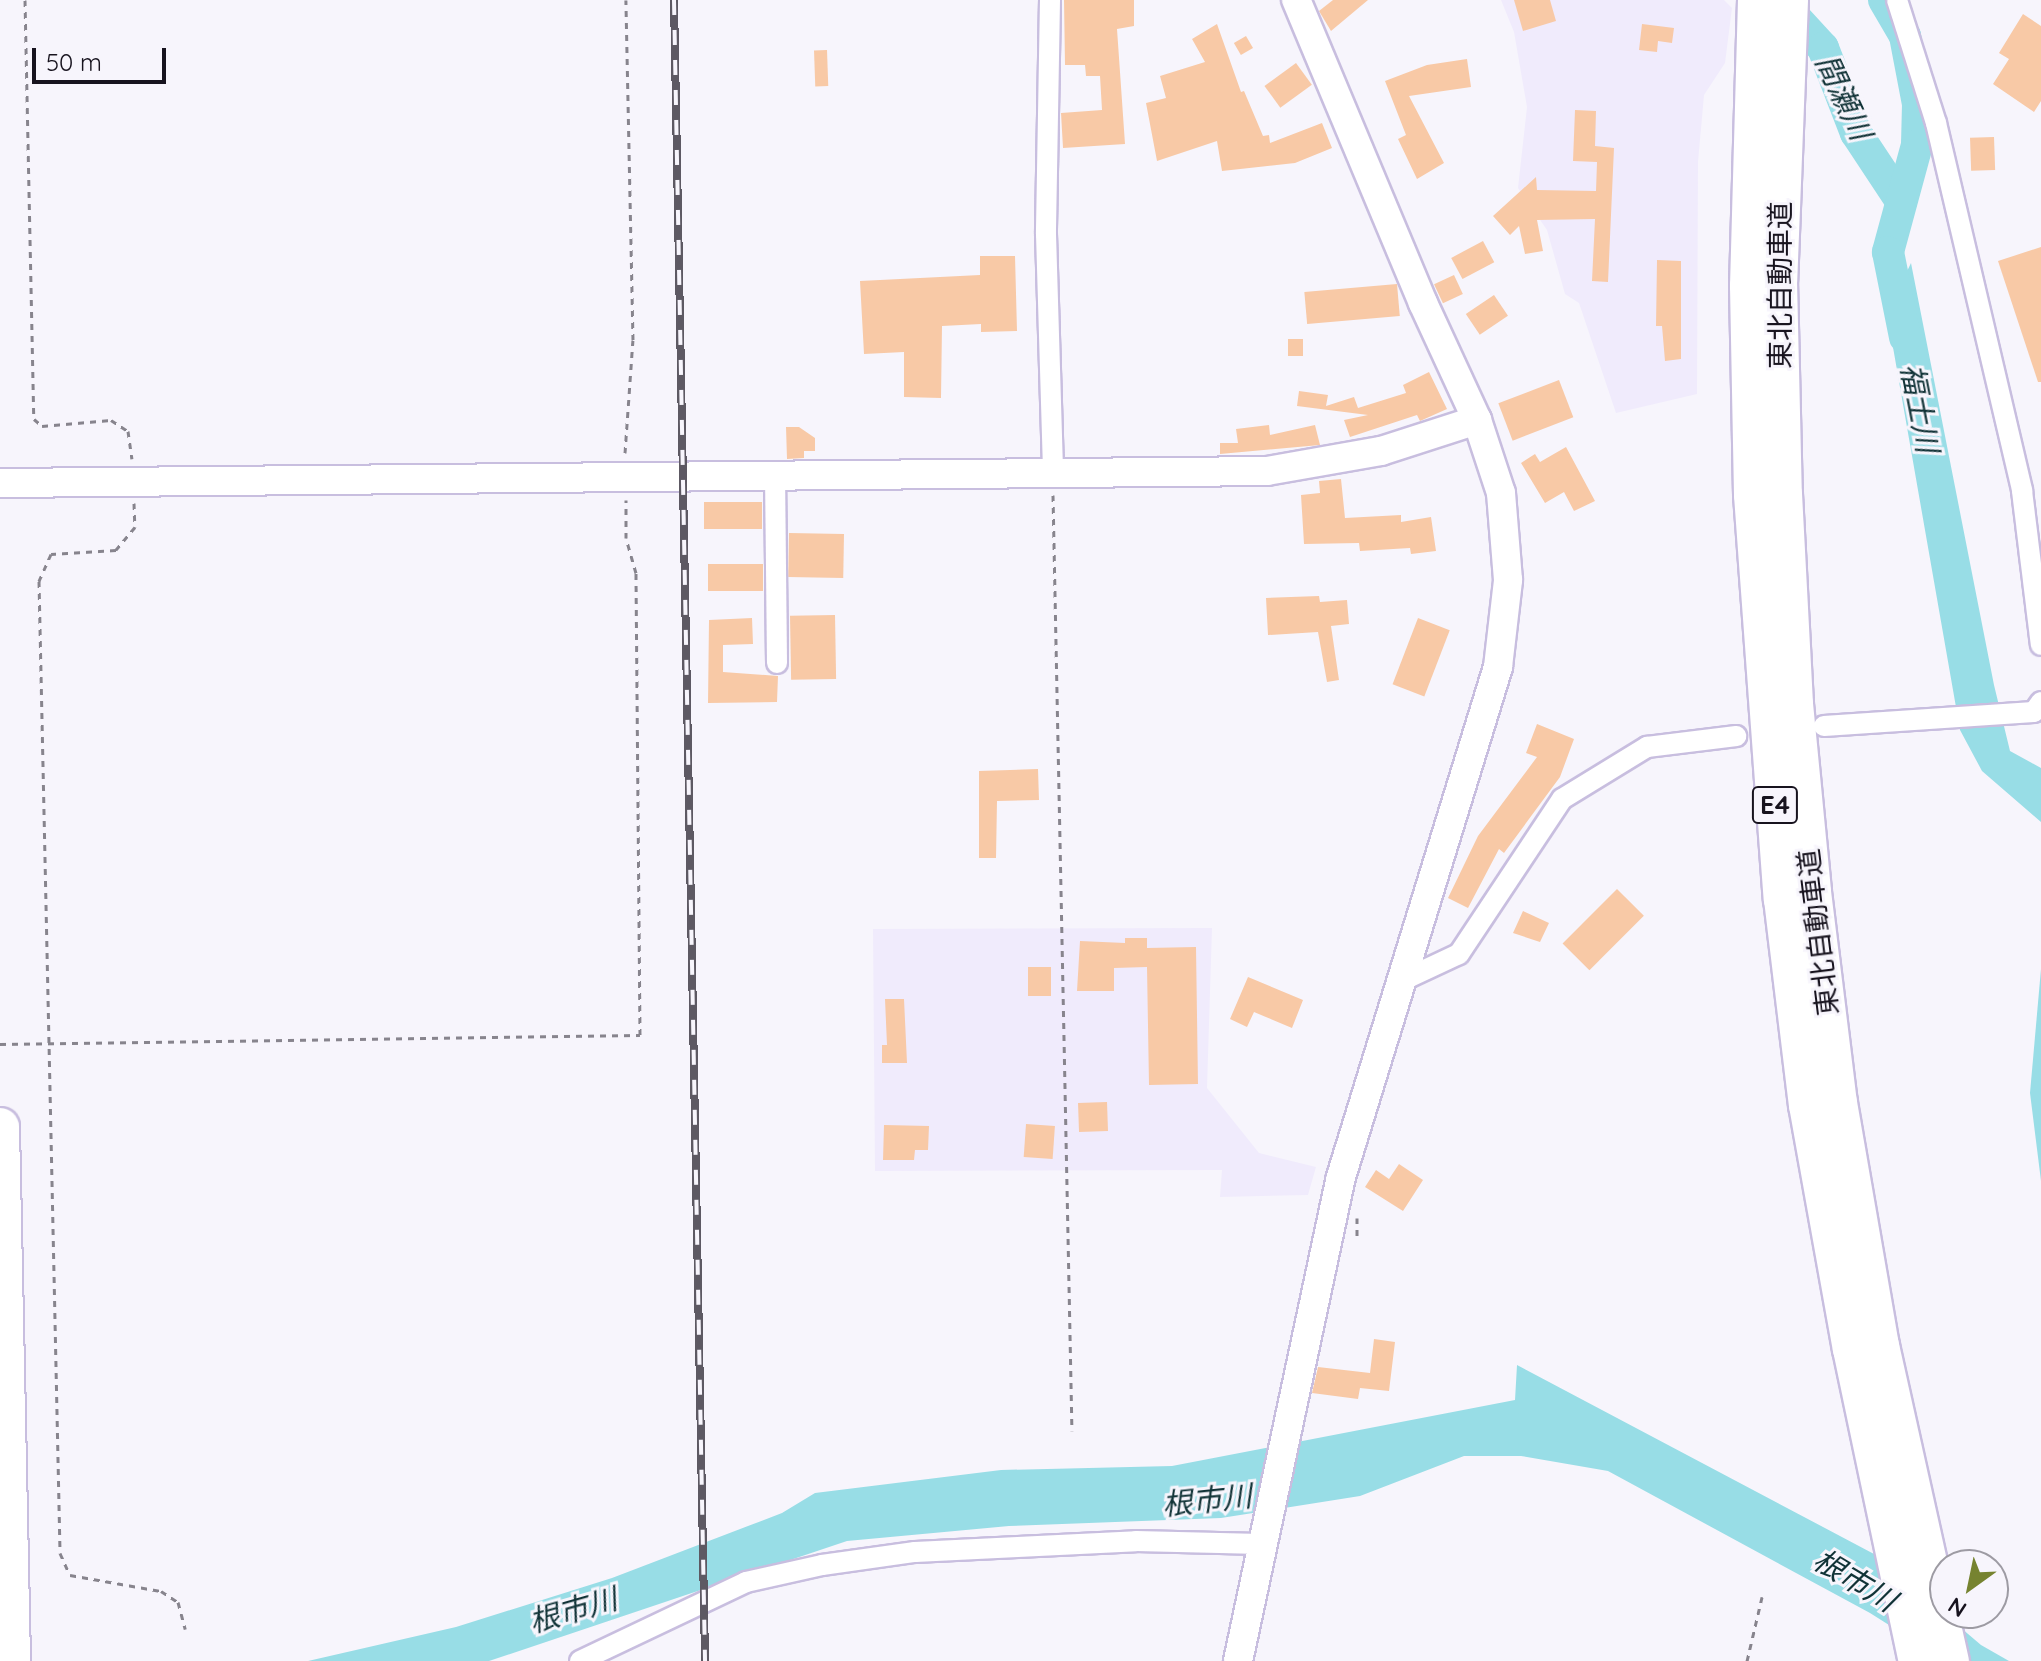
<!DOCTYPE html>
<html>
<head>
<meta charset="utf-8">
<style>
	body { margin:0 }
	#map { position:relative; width:2041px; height:1661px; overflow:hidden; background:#f7f5fc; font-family:Quicksand,"Noto Sans JP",sans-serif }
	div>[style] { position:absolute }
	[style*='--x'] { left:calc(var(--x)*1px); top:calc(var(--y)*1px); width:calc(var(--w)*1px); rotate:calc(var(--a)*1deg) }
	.built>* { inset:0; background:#f0ebfc }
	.water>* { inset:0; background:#98dde6 }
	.river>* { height:32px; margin:-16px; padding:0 16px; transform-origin:16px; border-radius:16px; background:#98dde6 }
	.building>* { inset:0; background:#f8c9a6; transform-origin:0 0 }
	.path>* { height:3px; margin-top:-1.5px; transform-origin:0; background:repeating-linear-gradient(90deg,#87848d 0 6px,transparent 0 12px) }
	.roads { filter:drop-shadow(2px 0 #c8bedf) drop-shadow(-2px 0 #c8bedf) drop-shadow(0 2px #c8bedf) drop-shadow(0 -2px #c8bedf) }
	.street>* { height:20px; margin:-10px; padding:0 10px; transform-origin:10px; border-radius:10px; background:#fff }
	.secondary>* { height:28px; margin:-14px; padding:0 14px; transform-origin:14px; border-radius:14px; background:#fff }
	.highway>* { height:38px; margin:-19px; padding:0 19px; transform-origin:19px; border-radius:19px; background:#fff }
	.rail>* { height:8px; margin-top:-4px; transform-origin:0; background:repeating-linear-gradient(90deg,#f7f5fc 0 15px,#5d5963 0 30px); box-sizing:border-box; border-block:2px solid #5d5963 }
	span { translate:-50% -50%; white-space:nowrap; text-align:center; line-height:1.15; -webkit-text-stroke:6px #f7f5fc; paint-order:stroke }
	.shield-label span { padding:2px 6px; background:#f7f5fc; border:2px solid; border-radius:6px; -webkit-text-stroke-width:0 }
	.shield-label { font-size:26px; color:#17131e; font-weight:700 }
	.street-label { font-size:28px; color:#17131e }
	.water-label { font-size:30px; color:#113337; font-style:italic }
	.north { position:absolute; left:1929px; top:1549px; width:80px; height:80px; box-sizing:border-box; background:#f7f5fc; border:2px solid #9d9ba3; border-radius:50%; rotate:213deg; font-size:22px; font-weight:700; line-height:32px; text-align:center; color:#17131e }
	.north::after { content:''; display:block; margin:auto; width:28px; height:36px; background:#768330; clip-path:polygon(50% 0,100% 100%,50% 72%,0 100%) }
	.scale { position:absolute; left:32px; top:48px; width:134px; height:36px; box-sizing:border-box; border:4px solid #17131e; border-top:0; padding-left:10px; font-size:24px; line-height:28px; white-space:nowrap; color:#17131e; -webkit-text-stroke:6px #f7f5fc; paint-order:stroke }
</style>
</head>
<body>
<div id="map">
	<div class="built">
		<i style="clip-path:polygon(1501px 0,1724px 0,1732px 8px,1725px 63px,1704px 95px,1698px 162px,1697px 394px,1616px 413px,1579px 303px,1565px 294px,1547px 230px,1518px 188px,1527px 107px,1514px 32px)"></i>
		<i style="clip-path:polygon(1212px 928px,1207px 1088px,1259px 1153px,1316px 1167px,1308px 1195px,1220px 1197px,1222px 1170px,875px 1171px,873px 929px)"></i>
	</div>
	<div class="water">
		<i style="clip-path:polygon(1911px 263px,1994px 685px,2010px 751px,2041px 768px,2041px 822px,1982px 771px,1960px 730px,1887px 313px)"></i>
		<i style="clip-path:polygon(2041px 969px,2041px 1181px,2030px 1093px)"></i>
		<i style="clip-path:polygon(1517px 1365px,1874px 1554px,1981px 1645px,2009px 1661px,1946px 1661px,1870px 1613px,1608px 1471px,1521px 1456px,1464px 1456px,1360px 1496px,1221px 1518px,1009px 1526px,847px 1541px,489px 1661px,308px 1661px,456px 1627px,612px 1578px,782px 1513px,815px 1493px,1001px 1470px,1172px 1466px,1515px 1400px)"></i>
	</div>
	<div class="river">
		<i style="--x:1779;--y:0;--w:65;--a:47.5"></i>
		<i style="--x:1823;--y:48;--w:91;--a:68.8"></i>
		<i style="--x:1856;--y:133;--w:82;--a:56.5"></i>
		<i style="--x:1884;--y:0;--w:42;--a:59.7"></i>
		<i style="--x:1905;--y:36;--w:69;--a:79.2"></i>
		<i style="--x:1918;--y:104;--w:41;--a:91.4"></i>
		<i style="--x:1917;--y:145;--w:111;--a:105.2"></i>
		<i style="--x:1888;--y:252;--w:87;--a:78.7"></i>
	</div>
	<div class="building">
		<i style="clip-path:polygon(1064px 0,1134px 0,1134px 26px,1117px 29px,1125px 144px,1063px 148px,1061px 113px,1102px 110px,1100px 76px,1086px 76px,1085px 65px,1065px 65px)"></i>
		<i style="clip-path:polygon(1333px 0,1368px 0,1331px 31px,1319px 11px)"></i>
		<i style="clip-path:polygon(1514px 0,1550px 0,1556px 21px,1523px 31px)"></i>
		<i style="clip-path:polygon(2023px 14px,2041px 26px,2041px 101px,2034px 112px,1993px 84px,2009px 59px,1999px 53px)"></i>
		<i style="clip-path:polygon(1217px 24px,1241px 92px,1244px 91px,1263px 136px,1269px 135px,1270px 143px,1322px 123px,1332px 148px,1295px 163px,1222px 171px,1217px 141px,1157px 161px,1146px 103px,1166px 98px,1160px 76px,1205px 62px,1192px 39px)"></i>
		<i style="clip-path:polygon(1642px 24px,1674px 28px,1672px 43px,1658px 41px,1657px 52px,1639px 50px)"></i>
		<i style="left:1246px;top:36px;width:14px;height:14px;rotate:60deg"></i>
		<i style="left:827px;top:50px;width:36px;height:13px;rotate:88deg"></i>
		<i style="clip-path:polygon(1467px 59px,1471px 87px,1409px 96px,1444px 163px,1417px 179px,1398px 139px,1406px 135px,1385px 81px,1427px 65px)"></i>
		<i style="left:1296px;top:63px;width:27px;height:39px;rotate:54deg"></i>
		<i style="clip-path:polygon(1575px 110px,1596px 111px,1595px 146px,1614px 148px,1608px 282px,1592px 281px,1595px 219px,1537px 220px,1543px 251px,1525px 254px,1519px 226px,1510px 235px,1493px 216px,1536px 177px,1537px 190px,1596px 191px,1597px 162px,1573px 161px)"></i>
		<i style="left:1994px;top:137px;width:33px;height:24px;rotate:88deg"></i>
		<i style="left:1483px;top:241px;width:24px;height:36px;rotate:62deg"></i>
		<i style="clip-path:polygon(2041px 247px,2041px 382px,2038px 382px,1998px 261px)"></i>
		<i style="clip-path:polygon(980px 256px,1015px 256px,1017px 331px,981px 332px,981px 324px,942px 326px,941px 398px,904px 397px,904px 352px,864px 354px,860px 281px,980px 275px)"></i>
		<i style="clip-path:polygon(1657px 260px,1681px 261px,1681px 359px,1665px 361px,1662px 326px,1656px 326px)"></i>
		<i style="left:1454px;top:275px;width:21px;height:22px;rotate:65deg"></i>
		<i style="left:1397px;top:284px;width:32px;height:93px;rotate:85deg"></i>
		<i style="left:1494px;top:295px;width:25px;height:34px;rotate:56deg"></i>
		<i style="left:1288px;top:339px;width:15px;height:17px"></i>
		<i style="clip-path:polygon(1429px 372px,1447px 409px,1420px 421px,1417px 415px,1350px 437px,1344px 420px,1368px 415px,1297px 406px,1299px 391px,1328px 395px,1326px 406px,1354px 397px,1358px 408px,1406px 393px,1403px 385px)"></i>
		<i style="left:1559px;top:380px;width:40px;height:65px;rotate:69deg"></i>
		<i style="clip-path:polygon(1269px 425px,1270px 435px,1315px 425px,1320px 445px,1220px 454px,1220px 443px,1238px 443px,1236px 429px)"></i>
		<i style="clip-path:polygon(786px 427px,799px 427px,815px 438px,815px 451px,804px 451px,804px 458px,787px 459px)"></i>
		<i style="clip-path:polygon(1566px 447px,1595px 501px,1574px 511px,1564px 492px,1545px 503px,1521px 463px,1535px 454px,1540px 462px)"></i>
		<i style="clip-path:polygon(1341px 479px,1345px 518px,1401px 515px,1401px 522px,1431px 517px,1436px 551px,1411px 554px,1410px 548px,1360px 551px,1359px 543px,1304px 544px,1301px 495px,1320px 493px,1319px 481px)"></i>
		<i style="left:704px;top:502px;width:58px;height:27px"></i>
		<i style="left:789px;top:533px;width:55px;height:44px;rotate:1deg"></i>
		<i style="left:708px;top:564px;width:55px;height:27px"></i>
		<i style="clip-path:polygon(1319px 596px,1320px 602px,1347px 600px,1349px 624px,1331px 626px,1339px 680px,1327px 682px,1318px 632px,1268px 635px,1266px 598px)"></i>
		<i style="left:835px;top:615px;width:64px;height:45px;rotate:89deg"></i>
		<i style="clip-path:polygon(752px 618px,753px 644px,723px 645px,723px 672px,778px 676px,777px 702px,708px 703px,709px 620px)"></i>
		<i style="left:1418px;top:618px;width:34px;height:71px;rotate:21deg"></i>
		<i style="clip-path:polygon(1537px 724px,1574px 739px,1560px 777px,1504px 853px,1499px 849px,1468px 908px,1448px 898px,1478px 836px,1537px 757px,1526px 753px)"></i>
		<i style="clip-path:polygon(1038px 769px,1039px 800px,997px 801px,996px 858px,979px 858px,979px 771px)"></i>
		<i style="left:1617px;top:889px;width:38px;height:77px;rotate:45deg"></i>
		<i style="clip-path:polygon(1523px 911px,1549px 923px,1540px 942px,1513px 933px)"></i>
		<i style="clip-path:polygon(1125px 938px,1147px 938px,1147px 948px,1196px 947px,1198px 1084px,1149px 1085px,1147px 967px,1114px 968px,1114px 991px,1077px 991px,1080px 941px,1125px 943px)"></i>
		<i style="left:1028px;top:967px;width:23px;height:29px"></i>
		<i style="clip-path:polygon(1248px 977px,1303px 1000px,1292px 1028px,1254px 1012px,1247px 1027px,1230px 1019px)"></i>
		<i style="clip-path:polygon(885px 999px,904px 999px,907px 1063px,882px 1063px,882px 1045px,887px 1045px)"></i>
		<i style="left:1107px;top:1102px;width:29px;height:29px;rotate:88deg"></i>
		<i style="left:1026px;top:1124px;width:29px;height:33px;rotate:4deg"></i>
		<i style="clip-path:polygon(884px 1125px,929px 1126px,928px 1150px,915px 1150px,914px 1160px,883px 1160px)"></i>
		<i style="clip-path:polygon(1399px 1164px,1423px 1180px,1403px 1211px,1365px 1187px,1376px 1170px,1389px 1179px)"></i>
		<i style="clip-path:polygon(1374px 1339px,1395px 1342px,1389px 1391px,1360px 1388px,1358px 1399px,1312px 1393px,1318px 1367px,1370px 1373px)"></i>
	</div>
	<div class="path">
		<i style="--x:25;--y:0;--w:419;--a:88.8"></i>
		<i style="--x:34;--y:419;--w:11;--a:41"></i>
		<i style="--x:42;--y:426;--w:69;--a:-5"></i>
		<i style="--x:111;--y:420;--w:20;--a:33"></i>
		<i style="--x:128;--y:431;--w:28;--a:82"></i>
		<i style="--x:625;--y:453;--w:113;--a:-86"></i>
		<i style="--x:633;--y:340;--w:340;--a:-91.2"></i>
		<i style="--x:1053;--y:495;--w:936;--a:88.84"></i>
		<i style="--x:134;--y:503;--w:24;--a:88"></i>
		<i style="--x:135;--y:527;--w:30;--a:130"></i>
		<i style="--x:116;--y:550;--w:65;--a:176.5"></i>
		<i style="--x:51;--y:554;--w:30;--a:114"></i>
		<i style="--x:39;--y:581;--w:972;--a:88.76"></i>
		<i style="--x:60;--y:1553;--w:24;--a:66"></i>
		<i style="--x:70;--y:1575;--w:92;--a:10"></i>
		<i style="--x:161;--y:1591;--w:20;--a:33"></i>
		<i style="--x:178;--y:1602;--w:28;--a:75"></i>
		<i style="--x:0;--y:1044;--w:640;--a:-0.81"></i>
		<i style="--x:640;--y:1035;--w:462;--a:-90.5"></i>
		<i style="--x:636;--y:573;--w:36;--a:-106"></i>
		<i style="--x:626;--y:538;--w:38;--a:-90"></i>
		<i style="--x:1357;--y:1218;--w:18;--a:90"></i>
		<i style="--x:1747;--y:1661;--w:66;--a:-76.8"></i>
	</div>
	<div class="roads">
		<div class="street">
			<i style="--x:1050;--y:0;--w:234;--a:91"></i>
			<i style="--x:1046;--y:234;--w:237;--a:88.3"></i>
			<i style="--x:1897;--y:0;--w:129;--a:72.4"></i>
			<i style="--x:1936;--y:123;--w:378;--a:76.8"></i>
			<i style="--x:2022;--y:491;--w:155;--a:83"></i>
			<i style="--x:775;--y:472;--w:191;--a:89.4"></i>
			<i style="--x:1824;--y:726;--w:210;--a:-3.8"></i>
			<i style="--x:2034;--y:712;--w:12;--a:-55"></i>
			<i style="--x:1397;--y:983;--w:68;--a:-25.1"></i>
			<i style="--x:1459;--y:954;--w:186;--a:-56.4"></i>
			<i style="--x:1562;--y:799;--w:100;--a:-31.5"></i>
			<i style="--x:1647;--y:747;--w:90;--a:-7"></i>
			<i style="--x:580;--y:1661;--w:184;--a:-25.4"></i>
			<i style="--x:746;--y:1582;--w:78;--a:-12.6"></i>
			<i style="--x:822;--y:1565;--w:94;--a:-8"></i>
			<i style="--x:915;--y:1552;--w:221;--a:-2.8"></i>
			<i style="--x:1136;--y:1541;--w:125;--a:1.4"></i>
		</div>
		<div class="secondary">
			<i style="--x:0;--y:483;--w:1267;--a:-0.54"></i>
			<i style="--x:1267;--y:471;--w:116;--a:-10"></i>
			<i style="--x:1381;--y:451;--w:101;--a:-17.9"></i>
			<i style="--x:1238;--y:1661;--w:495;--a:-78"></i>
			<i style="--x:1341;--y:1177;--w:534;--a:-72.89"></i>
			<i style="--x:1498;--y:667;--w:88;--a:-83.4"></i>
			<i style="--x:1508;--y:580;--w:87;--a:-94.6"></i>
			<i style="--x:1501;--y:493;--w:77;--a:-108.2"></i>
			<i style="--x:1477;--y:420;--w:129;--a:-114.8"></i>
			<i style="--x:1423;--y:303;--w:329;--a:-112.7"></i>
		</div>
		<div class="highway">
			<i style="--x:1757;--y:0;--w:286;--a:91.6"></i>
			<i style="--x:1749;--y:286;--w:209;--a:88.9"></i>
			<i style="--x:1753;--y:495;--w:405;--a:85.8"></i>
			<i style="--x:1783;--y:899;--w:208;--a:83.1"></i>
			<i style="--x:1808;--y:1105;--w:248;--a:79.8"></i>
			<i style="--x:1852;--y:1349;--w:319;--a:78.1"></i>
			<i style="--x:1789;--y:0;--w:281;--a:92.2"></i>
			<i style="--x:1778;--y:281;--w:213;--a:88.7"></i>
			<i style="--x:1783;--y:494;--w:210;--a:87"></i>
			<i style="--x:1794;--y:704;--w:189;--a:84.5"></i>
			<i style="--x:1812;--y:892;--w:213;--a:83"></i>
			<i style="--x:1838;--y:1103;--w:247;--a:80.2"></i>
			<i style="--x:1880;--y:1346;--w:323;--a:77.5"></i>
			<i style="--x:0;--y:1127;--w:534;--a:88.82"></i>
		</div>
	</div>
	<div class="rail">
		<i style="--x:674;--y:0;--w:1661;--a:88.93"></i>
	</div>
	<div class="shield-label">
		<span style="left:1775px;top:805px">E4</span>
	</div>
	<div class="street-label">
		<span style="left:1780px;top:285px;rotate:-90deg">東北自動車道</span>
		<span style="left:1818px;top:932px;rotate:-97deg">東北自動車道</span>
	</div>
	<div class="water-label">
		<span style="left:1844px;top:97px;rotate:65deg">間瀬川</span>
		<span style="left:1920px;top:408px;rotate:79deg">福士川</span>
		<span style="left:1207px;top:1500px;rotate:-6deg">根市川</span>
		<span style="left:1855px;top:1580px;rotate:31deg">根市川</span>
		<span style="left:573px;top:1610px;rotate:-16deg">根市川</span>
	</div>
	<div class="north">N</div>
	<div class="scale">50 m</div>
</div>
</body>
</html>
